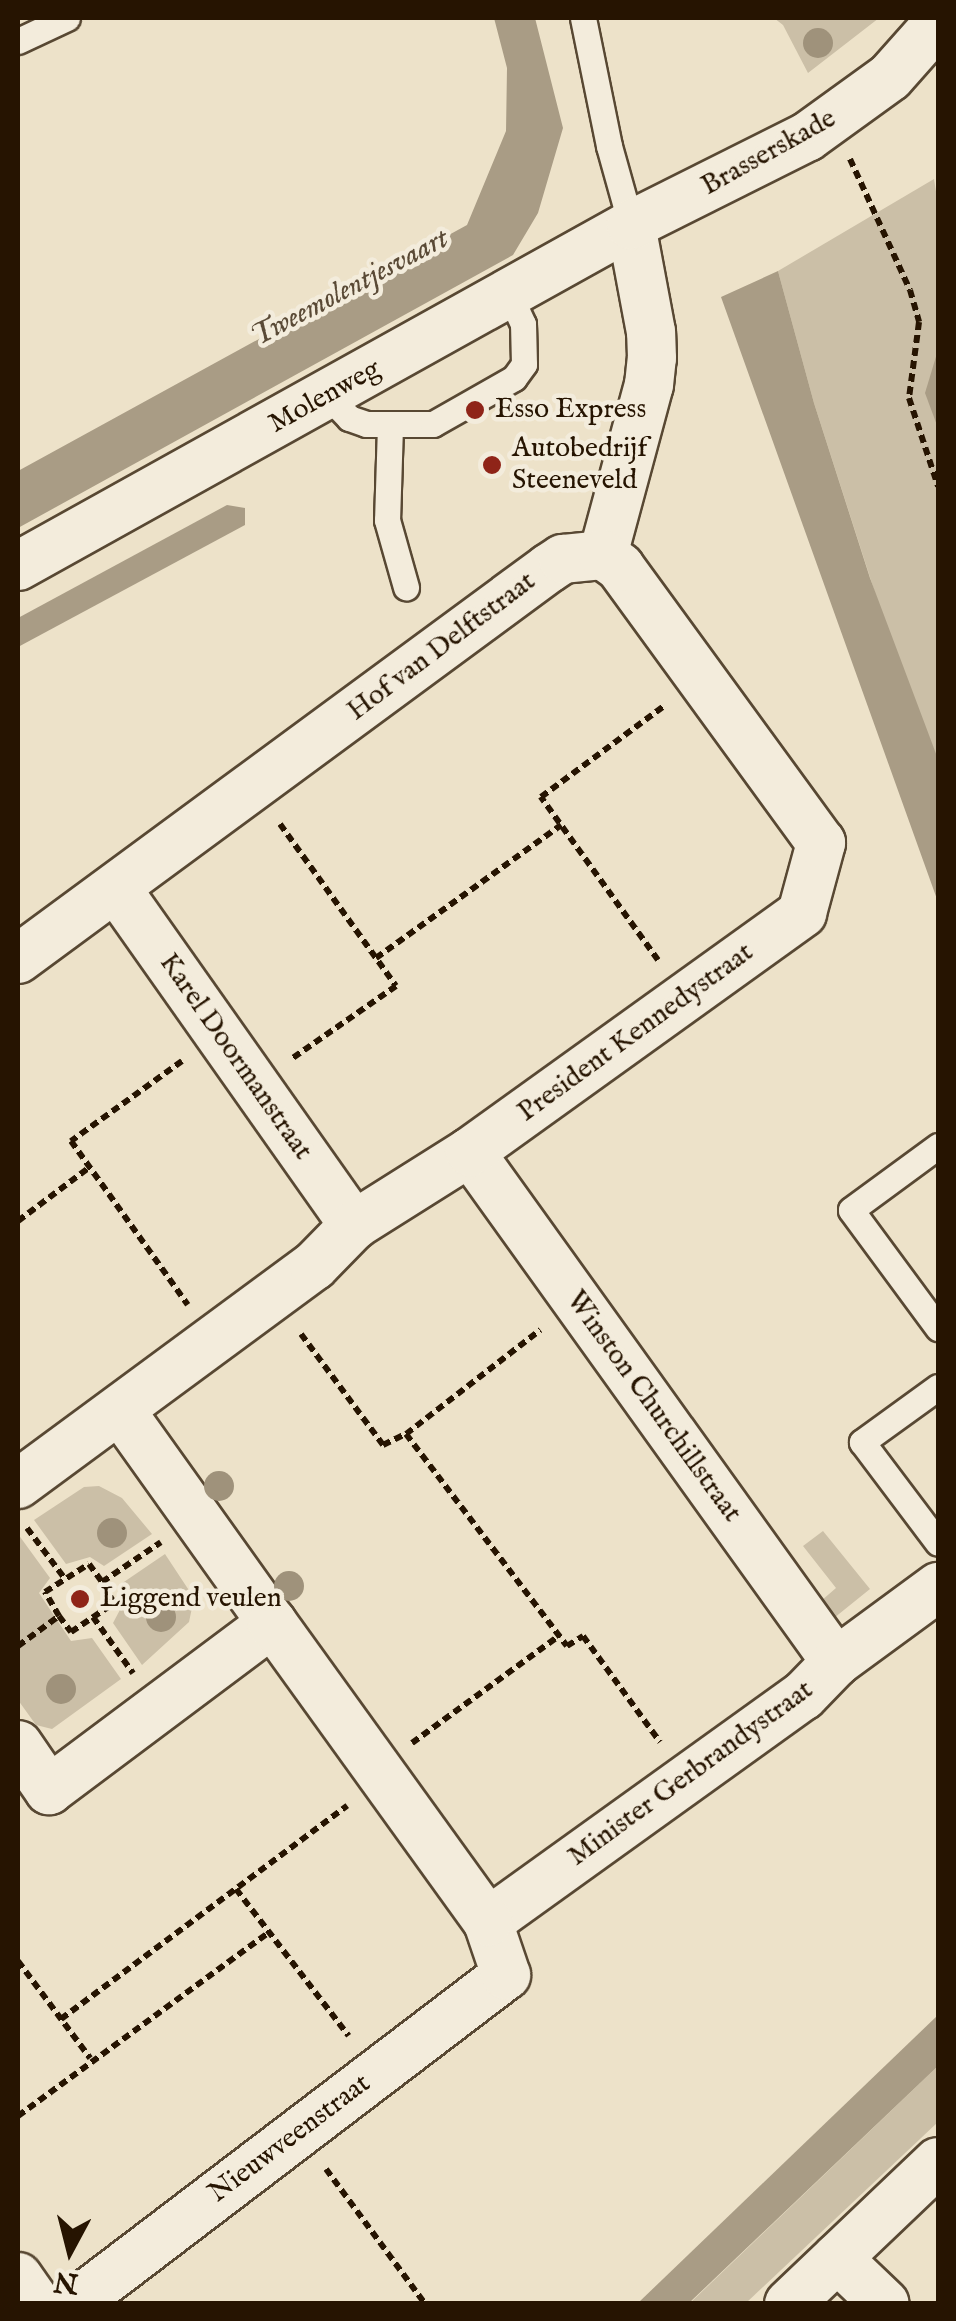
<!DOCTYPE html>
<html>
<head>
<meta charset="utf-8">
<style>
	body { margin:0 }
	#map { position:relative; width:956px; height:2321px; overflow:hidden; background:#ede2c9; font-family:"IM FELL English",serif }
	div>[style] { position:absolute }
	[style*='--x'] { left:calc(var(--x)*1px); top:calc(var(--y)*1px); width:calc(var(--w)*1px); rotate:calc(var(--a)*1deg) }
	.green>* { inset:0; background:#cbbfa7 }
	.water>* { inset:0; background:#a99c85 }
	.path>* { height:6px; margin-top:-3px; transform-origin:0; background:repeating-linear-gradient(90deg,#261401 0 8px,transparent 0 13px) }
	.roads { filter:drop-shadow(2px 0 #584833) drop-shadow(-2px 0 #584833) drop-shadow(0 2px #584833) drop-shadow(0 -2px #584833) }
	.lane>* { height:25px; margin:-12.5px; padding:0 12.5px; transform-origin:12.5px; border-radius:12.5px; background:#f3ecdc }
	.street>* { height:48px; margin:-24px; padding:0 24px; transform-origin:24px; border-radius:24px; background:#f3ecdc }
	.trees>* { width:30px; height:30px; margin:-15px; border-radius:50%; background:#9f927b }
	.dots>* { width:28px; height:28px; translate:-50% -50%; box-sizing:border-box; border:5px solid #f3ecdc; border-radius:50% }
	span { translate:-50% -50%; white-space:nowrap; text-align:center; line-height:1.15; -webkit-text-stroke:9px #f3ecdc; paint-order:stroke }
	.street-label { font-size:28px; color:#261401 }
	.poi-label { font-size:28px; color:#261401 }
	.left { translate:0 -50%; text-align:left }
	.water-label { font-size:30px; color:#5a4a36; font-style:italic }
	.frame { position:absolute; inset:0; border:20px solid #261401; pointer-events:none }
	.north { position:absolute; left:20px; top:2201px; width:100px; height:100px; -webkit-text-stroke:8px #f3ecdc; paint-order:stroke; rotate:187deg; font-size:28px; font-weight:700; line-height:40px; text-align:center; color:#261401 }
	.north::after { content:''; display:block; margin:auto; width:35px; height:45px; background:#261401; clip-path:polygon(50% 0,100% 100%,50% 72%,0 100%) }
</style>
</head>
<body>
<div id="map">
	<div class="green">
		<i style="clip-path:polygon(774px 18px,879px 18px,808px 73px,783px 25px)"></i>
		<i style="clip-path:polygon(934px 179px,938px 204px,938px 760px,885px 624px,814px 403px,778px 271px)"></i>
		<i style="clip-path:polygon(99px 1486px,122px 1498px,152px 1534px,104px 1566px,90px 1557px,66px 1564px,34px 1520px,84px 1487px)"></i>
		<i style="clip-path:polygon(823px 1531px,870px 1589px,834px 1618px,821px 1601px,836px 1588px,803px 1546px)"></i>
		<i style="clip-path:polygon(18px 1534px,50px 1578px,39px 1593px,71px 1641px,92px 1638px,121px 1679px,52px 1729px,36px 1725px,18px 1700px)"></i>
		<i style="clip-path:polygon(165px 1554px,194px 1598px,189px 1622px,142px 1665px,113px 1623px,122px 1606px,118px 1586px)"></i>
		<i style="clip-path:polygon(938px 2066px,938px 2122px,746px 2303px,689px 2304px)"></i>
	</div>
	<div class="water">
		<i style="clip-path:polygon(494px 18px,535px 18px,563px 128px,538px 213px,513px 255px,18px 528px,18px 471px,467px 225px,506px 131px,507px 68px)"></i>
		<i style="clip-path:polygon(778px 271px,814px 403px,870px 578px,938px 759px,938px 902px,721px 297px)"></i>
		<i style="clip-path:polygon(938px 350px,938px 428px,925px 393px)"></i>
		<i style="clip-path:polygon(227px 505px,245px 508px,245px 525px,18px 647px,18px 618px)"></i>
		<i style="clip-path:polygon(938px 2015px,938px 2066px,689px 2303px,638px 2303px)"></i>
	</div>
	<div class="path">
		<i style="--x:850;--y:159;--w:144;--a:65.4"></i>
		<i style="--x:910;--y:290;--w:33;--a:74"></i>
		<i style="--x:919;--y:322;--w:77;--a:97.5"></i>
		<i style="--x:909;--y:398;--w:93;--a:71.8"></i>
		<i style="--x:280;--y:824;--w:199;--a:54.4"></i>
		<i style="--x:396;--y:986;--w:129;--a:145.1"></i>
		<i style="--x:376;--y:958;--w:228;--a:-35.7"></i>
		<i style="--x:658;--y:960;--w:201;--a:-125.7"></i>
		<i style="--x:541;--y:797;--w:153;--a:-36.5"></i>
		<i style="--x:182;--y:1061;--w:137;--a:144.2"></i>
		<i style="--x:71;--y:1141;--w:201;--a:54.5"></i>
		<i style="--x:18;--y:1221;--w:90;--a:-36.9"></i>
		<i style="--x:301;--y:1334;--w:138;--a:53.5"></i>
		<i style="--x:383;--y:1445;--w:25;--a:-26"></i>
		<i style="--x:406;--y:1434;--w:170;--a:-37.8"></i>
		<i style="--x:406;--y:1434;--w:266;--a:52.8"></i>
		<i style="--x:567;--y:1646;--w:19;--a:-32"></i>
		<i style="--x:583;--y:1636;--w:131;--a:54"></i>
		<i style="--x:27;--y:1528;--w:64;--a:53.3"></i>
		<i style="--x:59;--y:1616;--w:28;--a:-120"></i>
		<i style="--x:45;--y:1592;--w:52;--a:-32.5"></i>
		<i style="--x:89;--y:1564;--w:22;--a:54"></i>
		<i style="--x:93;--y:1617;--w:69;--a:54.5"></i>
		<i style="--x:18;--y:1646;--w:51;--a:-36.2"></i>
		<i style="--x:59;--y:1616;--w:20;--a:53"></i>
		<i style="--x:71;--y:1632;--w:52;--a:-34"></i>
		<i style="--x:114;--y:1603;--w:24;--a:-120"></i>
		<i style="--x:102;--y:1582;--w:71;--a:-34.1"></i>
		<i style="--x:412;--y:1743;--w:182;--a:-36.1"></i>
		<i style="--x:236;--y:1889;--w:185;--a:52.5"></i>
		<i style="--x:18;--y:1961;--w:121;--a:53.4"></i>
		<i style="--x:61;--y:2019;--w:357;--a:-36.7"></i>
		<i style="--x:18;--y:2116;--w:311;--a:-36.2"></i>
		<i style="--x:326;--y:2169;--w:167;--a:53.7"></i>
	</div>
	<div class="roads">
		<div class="lane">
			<i style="--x:583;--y:18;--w:131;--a:78.5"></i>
			<i style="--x:609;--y:146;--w:82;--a:74.4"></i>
			<i style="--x:18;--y:41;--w:54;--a:-25.1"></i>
			<i style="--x:327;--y:395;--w:32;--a:46"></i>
			<i style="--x:349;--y:418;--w:18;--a:19"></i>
			<i style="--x:366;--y:424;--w:67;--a:0"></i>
			<i style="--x:433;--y:424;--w:93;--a:-29.6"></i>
			<i style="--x:514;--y:378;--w:17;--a:-54"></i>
			<i style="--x:524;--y:364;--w:40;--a:-91.4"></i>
			<i style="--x:523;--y:324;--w:31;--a:-115"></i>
			<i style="--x:390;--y:426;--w:94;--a:91.8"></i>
			<i style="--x:387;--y:520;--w:70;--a:74.2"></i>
			<i style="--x:938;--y:1146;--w:108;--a:143.7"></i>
			<i style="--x:851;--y:1210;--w:147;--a:53.6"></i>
			<i style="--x:938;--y:1387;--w:94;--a:144.1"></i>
			<i style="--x:862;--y:1442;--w:126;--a:53"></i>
		</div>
		<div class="street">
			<i style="--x:603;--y:555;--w:176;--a:-74.9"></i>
			<i style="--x:649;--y:385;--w:27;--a:-84"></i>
			<i style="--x:652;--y:358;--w:26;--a:-92"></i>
			<i style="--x:651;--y:332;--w:109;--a:-100.6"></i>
			<i style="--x:18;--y:566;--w:701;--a:-29.09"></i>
			<i style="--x:631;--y:225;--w:197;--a:-26.6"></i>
			<i style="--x:807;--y:137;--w:102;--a:-35.9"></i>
			<i style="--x:890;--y:77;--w:72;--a:-48.4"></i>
			<i style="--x:116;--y:888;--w:413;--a:54.8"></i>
			<i style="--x:18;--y:959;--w:659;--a:-36.37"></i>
			<i style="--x:549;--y:568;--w:17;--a:-33"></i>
			<i style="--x:563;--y:559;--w:40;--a:-5.7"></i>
			<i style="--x:470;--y:1152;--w:628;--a:54.33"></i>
			<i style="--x:18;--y:1484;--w:368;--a:-36.4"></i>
			<i style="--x:314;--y:1266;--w:57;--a:-45.7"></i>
			<i style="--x:354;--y:1225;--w:137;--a:-32.2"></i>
			<i style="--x:470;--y:1152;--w:409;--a:-35.7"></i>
			<i style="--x:802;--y:913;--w:73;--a:-74.8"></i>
			<i style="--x:821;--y:843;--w:341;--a:-126.1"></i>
			<i style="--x:620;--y:567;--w:21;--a:-145"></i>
			<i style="--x:18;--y:1745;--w:55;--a:55.4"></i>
			<i style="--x:49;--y:1790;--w:279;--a:-36.8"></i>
			<i style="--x:272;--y:1623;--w:260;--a:-125.5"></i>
			<i style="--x:488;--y:1922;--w:388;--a:-35.7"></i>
			<i style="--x:803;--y:1696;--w:47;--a:-45.9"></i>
			<i style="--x:836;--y:1662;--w:127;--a:-36.3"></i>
			<i style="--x:837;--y:2258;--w:66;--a:43.8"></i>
			<i style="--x:18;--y:2277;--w:33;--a:55"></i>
			<i style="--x:74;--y:2304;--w:543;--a:-37.29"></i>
			<i style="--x:506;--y:1975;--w:56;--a:-108.8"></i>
			<i style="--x:488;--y:1922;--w:369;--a:-125.8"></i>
			<i style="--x:789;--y:2304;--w:206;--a:-43.6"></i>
		</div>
	</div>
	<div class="trees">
		<i style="left:818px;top:43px"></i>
		<i style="left:219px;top:1486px"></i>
		<i style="left:112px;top:1533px"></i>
		<i style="left:289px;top:1586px"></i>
		<i style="left:161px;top:1617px"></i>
		<i style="left:61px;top:1689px"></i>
	</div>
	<div class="dots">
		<i style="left:475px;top:410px;background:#8f2418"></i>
		<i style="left:492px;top:465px;background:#8f2418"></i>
		<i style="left:80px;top:1599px;background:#8f2418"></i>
	</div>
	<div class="street-label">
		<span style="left:769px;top:153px;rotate:-29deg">Brasserskade</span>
		<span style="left:325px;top:397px;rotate:-29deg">Molenweg</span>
		<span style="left:442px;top:647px;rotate:-37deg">Hof van Delftstraat</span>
		<span style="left:636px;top:1033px;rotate:-36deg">President Kennedystraat</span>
		<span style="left:235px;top:1057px;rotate:55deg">Karel Doormanstraat</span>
		<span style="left:653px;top:1407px;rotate:54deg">Winston Churchillstraat</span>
		<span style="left:691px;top:1774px;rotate:-36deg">Minister Gerbrandystraat</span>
		<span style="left:290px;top:2139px;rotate:-37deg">Nieuwveenstraat</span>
	</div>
	<div class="poi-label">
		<span class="left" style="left:495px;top:410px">Esso Express</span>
		<span class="left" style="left:512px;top:465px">Autobedrijf<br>Steeneveld</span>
		<span class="left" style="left:100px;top:1599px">Liggend veulen</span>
	</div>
	<div class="water-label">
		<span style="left:350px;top:288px;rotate:-28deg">Tweemolentjesvaart</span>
	</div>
	<div class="frame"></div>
	<div class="north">N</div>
</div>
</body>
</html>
